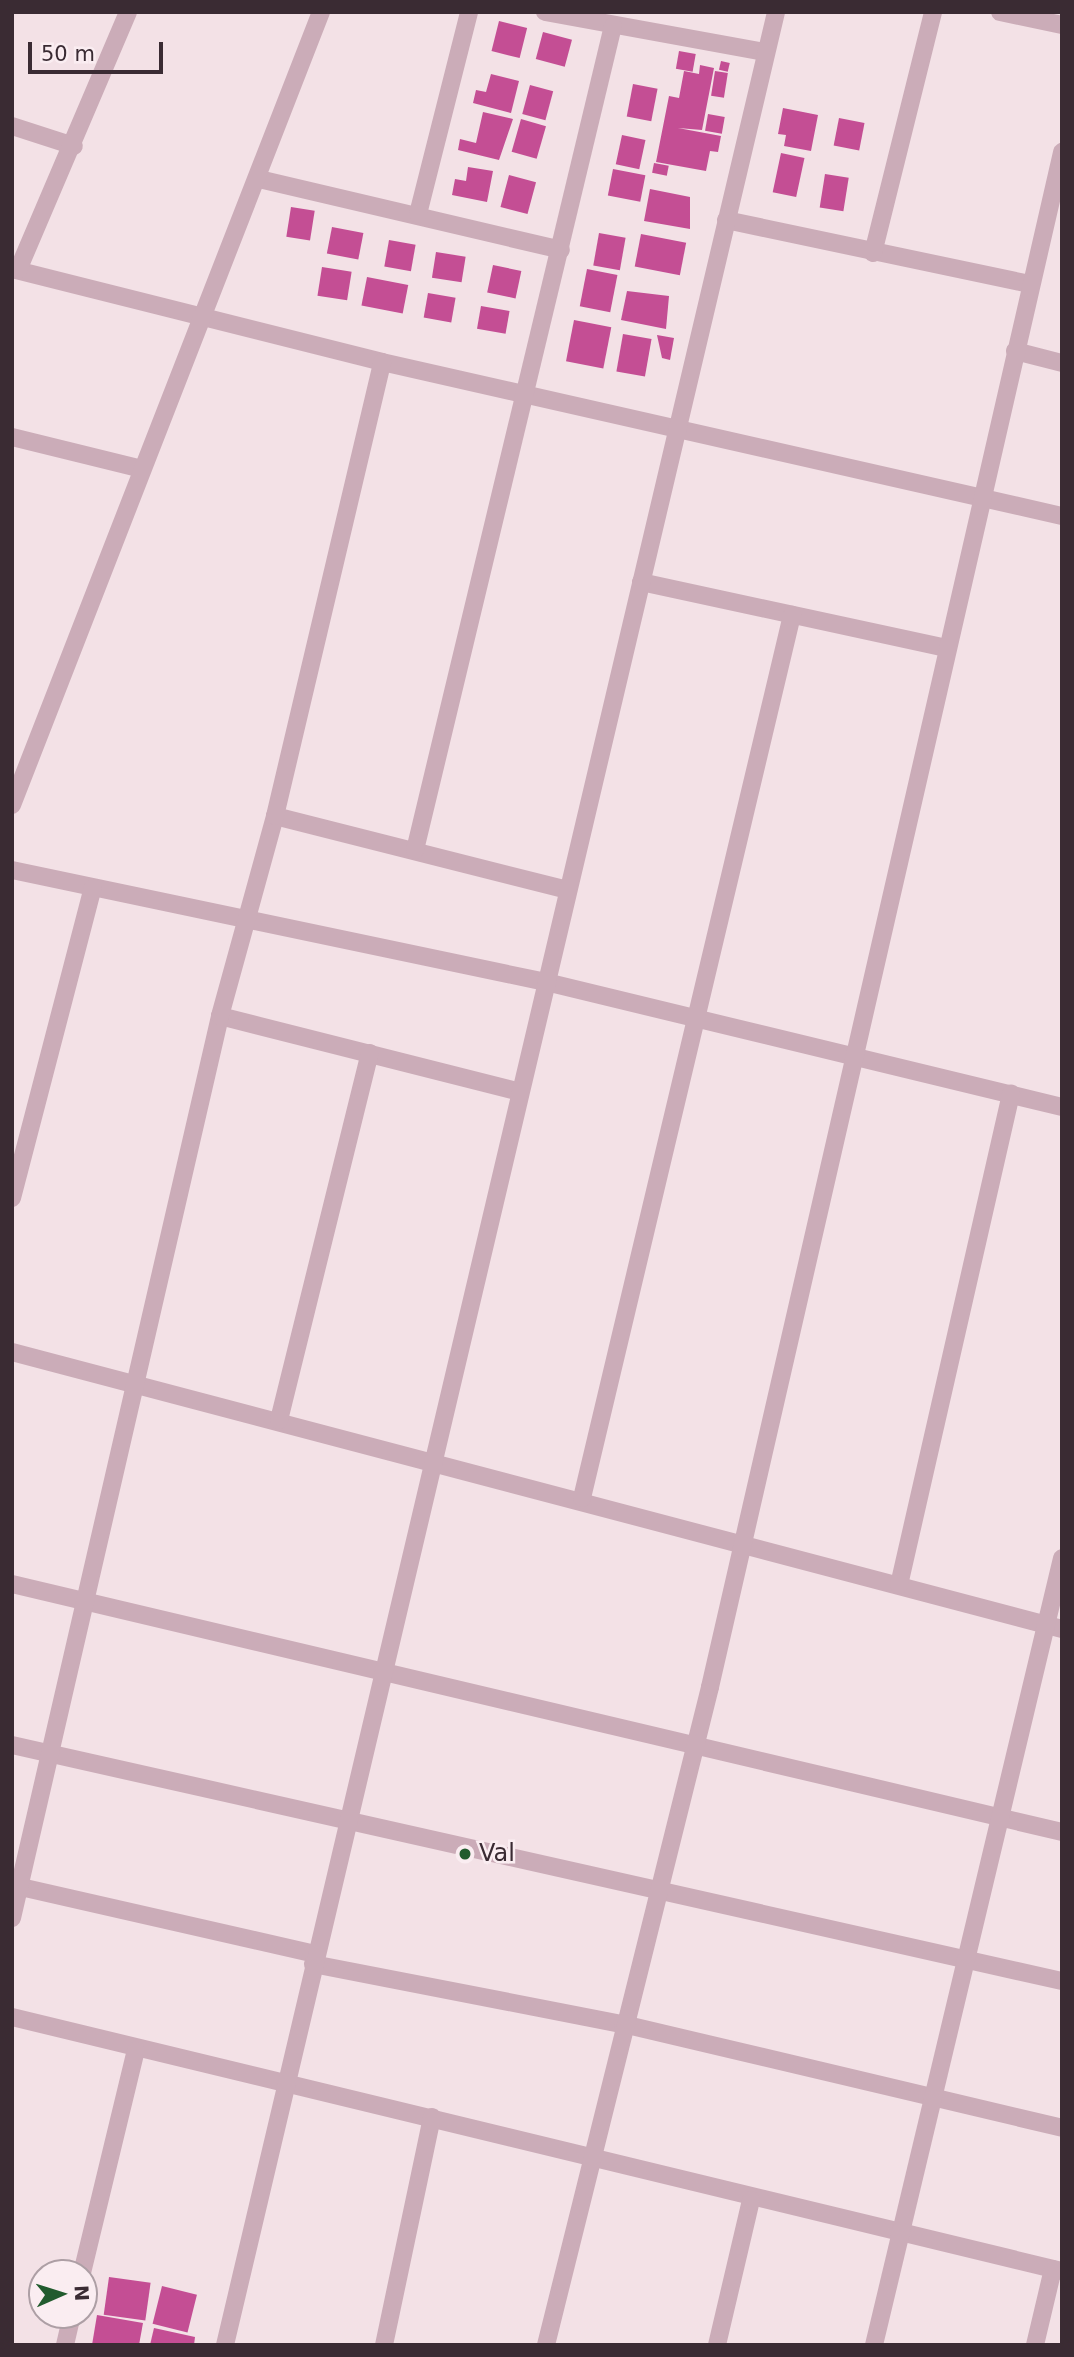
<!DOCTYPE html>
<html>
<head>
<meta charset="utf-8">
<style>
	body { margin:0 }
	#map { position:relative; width:1074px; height:2357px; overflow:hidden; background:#f3e1e6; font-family:"DejaVu Sans",sans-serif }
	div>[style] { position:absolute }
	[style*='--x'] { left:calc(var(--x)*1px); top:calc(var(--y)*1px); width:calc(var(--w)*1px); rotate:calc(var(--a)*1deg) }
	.building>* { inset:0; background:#c44e94; transform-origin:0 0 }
	.street>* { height:18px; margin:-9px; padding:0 9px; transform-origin:9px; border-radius:9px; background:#cbacb8 }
	.dots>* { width:19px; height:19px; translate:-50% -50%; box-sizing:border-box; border:4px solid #faedf1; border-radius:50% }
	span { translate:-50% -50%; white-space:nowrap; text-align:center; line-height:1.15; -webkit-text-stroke:5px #faedf1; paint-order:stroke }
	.poi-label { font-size:24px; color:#3a2b33 }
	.left { translate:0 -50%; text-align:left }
	.frame { position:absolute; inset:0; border:14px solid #3a2b33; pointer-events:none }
	.north { position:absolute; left:28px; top:2259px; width:70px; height:70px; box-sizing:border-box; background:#faedf1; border:2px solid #ad9fa5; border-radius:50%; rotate:87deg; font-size:19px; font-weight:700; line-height:28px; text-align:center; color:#3a2b33 }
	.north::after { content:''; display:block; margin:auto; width:24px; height:32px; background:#215b2e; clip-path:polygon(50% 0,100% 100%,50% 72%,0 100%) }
	.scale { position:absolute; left:28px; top:42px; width:135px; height:32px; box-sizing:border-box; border:4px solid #3a2b33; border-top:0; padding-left:9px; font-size:21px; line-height:24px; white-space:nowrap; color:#3a2b33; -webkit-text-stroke:5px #faedf1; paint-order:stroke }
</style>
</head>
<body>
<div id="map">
	<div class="building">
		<i style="left:499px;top:21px;width:29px;height:31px;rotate:14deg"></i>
		<i style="left:543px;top:32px;width:30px;height:28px;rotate:15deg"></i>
		<i style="left:679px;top:51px;width:17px;height:18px;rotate:10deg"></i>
		<i style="left:721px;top:61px;width:9px;height:9px;rotate:13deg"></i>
		<i style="clip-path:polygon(700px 65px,714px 68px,702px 130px,678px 128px,721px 136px,718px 152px,710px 151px,706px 171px,656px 162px,669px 96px,679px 98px,684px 71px,699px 74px)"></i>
		<i style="left:715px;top:71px;width:13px;height:25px;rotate:9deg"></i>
		<i style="clip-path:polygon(491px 74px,519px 81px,511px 113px,473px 103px,476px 90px,486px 92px)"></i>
		<i style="left:633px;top:84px;width:25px;height:33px;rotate:11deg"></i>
		<i style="left:530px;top:85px;width:24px;height:30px;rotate:15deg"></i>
		<i style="clip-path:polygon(783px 108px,818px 115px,811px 151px,784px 146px,786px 135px,778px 134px)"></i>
		<i style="clip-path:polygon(483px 112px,513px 119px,499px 160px,458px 150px,460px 139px,476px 143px)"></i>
		<i style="left:708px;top:114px;width:17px;height:17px;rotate:10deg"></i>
		<i style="left:839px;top:118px;width:26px;height:28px;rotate:11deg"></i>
		<i style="left:521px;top:119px;width:26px;height:34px;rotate:16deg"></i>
		<i style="left:622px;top:135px;width:24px;height:30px;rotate:12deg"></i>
		<i style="left:781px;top:153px;width:24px;height:40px;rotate:12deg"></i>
		<i style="left:654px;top:163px;width:15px;height:10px;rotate:11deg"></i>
		<i style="clip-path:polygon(468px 167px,493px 171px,487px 202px,452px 195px,455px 179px,466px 181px)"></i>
		<i style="left:613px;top:169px;width:33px;height:27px;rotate:11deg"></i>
		<i style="left:825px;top:174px;width:24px;height:34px;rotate:9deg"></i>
		<i style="left:509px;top:175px;width:28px;height:33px;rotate:15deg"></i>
		<i style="clip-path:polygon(650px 189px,690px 197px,690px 229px,644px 221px)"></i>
		<i style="left:291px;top:207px;width:24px;height:30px;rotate:9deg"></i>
		<i style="left:332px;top:227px;width:32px;height:27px;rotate:11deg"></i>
		<i style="left:599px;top:233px;width:27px;height:33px;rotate:10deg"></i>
		<i style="left:641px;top:234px;width:46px;height:33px;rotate:11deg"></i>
		<i style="left:389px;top:240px;width:27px;height:27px;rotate:10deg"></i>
		<i style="left:436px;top:252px;width:30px;height:26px;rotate:9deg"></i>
		<i style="left:493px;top:265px;width:29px;height:28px;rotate:12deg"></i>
		<i style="left:322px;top:267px;width:30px;height:29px;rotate:9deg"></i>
		<i style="left:587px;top:269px;width:31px;height:38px;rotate:11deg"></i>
		<i style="left:367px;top:277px;width:42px;height:29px;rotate:11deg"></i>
		<i style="clip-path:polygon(627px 291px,669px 296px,666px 329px,621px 320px)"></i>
		<i style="left:428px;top:293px;width:28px;height:25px;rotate:10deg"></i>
		<i style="left:481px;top:306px;width:29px;height:23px;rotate:10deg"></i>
		<i style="left:574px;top:320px;width:38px;height:42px;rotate:11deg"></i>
		<i style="left:623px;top:334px;width:29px;height:38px;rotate:10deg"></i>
		<i style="clip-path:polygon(657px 335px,674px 338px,670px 360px,662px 358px)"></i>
		<i style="left:109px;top:2277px;width:42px;height:38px;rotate:8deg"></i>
		<i style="left:162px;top:2286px;width:36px;height:39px;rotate:14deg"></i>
		<i style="clip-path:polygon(97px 2315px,143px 2323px,139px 2345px,92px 2345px)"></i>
		<i style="clip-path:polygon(154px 2328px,195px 2337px,194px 2345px,150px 2345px)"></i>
	</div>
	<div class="street">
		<i style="--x:545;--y:12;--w:224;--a:10.3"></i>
		<i style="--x:1000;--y:12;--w:63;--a:11.8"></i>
		<i style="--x:12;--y:126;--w:65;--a:17.9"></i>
		<i style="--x:259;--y:179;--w:310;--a:13.2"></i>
		<i style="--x:418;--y:214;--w:208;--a:-75.8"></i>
		<i style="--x:726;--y:220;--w:311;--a:11.9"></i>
		<i style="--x:873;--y:253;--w:248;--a:-76"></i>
		<i style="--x:12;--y:269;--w:382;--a:14.1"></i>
		<i style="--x:382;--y:362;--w:697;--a:12.76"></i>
		<i style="--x:18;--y:270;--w:280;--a:-66.9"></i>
		<i style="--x:1015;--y:351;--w:49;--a:14.3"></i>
		<i style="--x:12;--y:437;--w:134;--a:13.8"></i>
		<i style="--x:641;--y:582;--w:313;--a:12.2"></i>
		<i style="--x:12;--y:805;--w:851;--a:-68.71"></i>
		<i style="--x:275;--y:816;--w:302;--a:14.2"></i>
		<i style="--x:415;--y:850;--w:847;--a:-76.49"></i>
		<i style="--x:12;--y:870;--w:546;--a:11.85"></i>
		<i style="--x:546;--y:982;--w:531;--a:13.62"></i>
		<i style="--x:220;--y:1016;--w:309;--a:14.2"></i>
		<i style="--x:12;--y:1198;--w:320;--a:-75.4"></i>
		<i style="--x:12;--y:1352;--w:1086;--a:14.78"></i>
		<i style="--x:279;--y:1420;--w:378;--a:-76.1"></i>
		<i style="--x:582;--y:1498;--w:908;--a:-76.62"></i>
		<i style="--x:12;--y:1584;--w:1079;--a:13.29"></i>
		<i style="--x:899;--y:1585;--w:504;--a:-77.15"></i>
		<i style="--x:12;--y:1745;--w:1076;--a:12.67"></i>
		<i style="--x:12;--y:1885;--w:311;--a:12.8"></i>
		<i style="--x:12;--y:1918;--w:926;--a:-77.01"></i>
		<i style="--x:220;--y:1016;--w:207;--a:-74.6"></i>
		<i style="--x:275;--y:816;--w:466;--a:-76.7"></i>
		<i style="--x:313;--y:1964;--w:316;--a:11"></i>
		<i style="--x:623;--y:2024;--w:451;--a:13.3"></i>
		<i style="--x:12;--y:2017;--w:1080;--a:13.6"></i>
		<i style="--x:82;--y:2273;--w:229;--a:-76.4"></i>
		<i style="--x:65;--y:2345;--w:31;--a:-77"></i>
		<i style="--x:225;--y:2345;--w:2397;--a:-76.71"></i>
		<i style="--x:384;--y:2345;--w:233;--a:-78.1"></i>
		<i style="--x:546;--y:2345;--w:678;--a:-76"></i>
		<i style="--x:710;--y:1687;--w:1575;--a:-77.08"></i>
		<i style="--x:717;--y:2345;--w:149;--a:-76.8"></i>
		<i style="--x:874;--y:2345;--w:809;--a:-76.56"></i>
		<i style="--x:1035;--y:2345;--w:78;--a:-76.7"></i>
	</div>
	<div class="dots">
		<i style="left:465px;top:1854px;background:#215b2e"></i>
	</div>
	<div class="poi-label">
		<span class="left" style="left:479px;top:1854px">Val</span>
	</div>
	<div class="frame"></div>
	<div class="north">N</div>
	<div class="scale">50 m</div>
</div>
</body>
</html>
